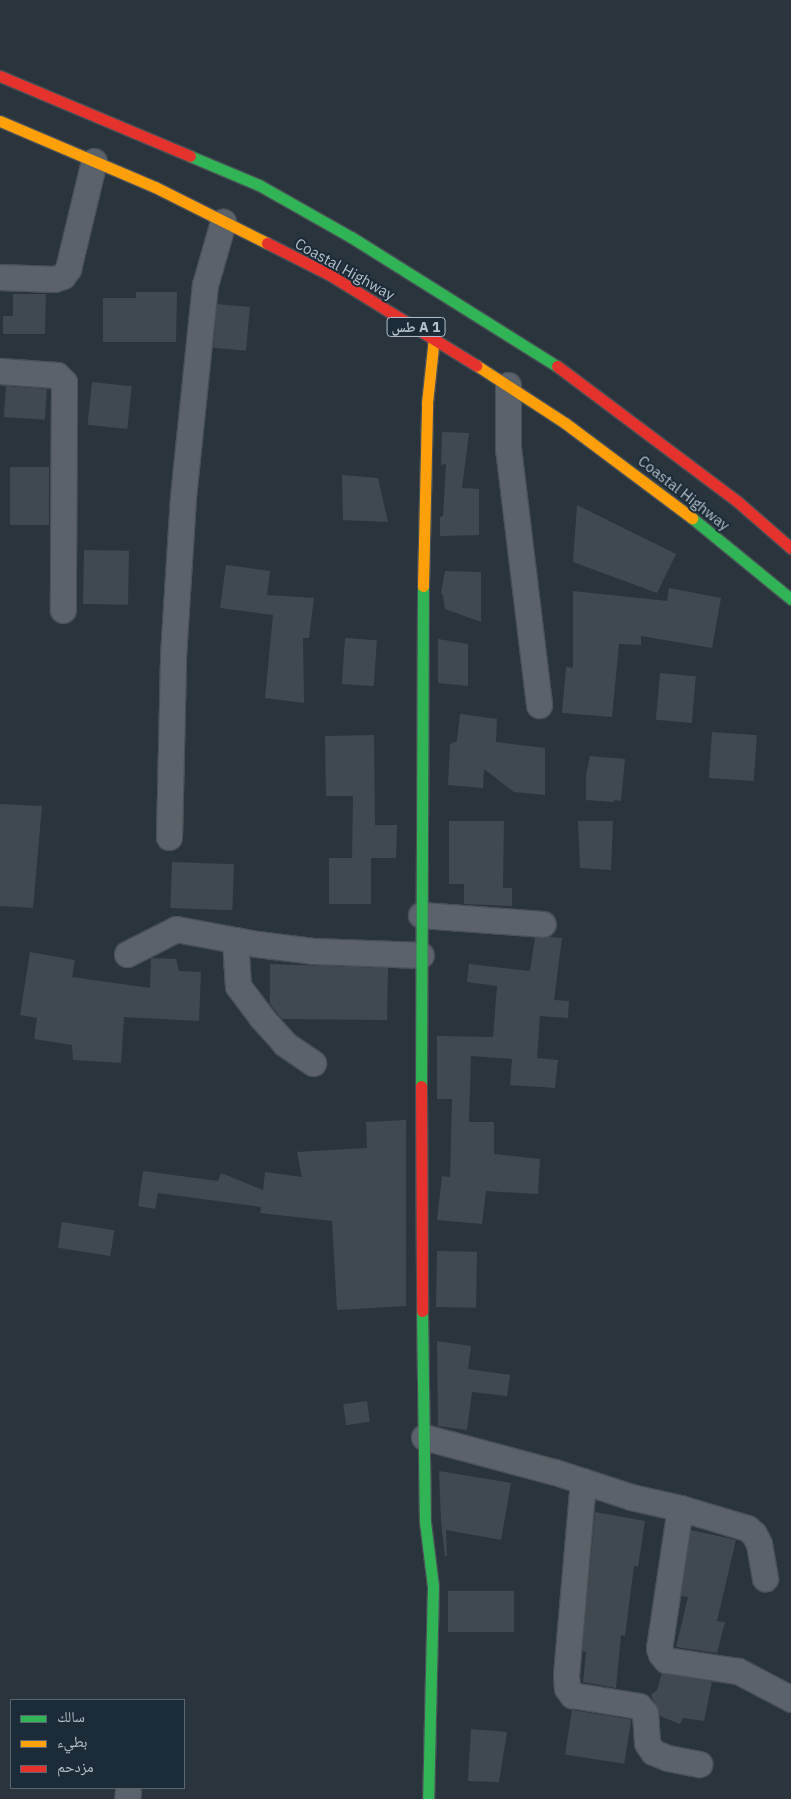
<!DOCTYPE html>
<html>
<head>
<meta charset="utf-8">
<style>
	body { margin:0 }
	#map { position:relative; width:791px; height:1799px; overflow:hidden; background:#2a343c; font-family:"IBM Plex Sans","Noto Naskh Arabic",sans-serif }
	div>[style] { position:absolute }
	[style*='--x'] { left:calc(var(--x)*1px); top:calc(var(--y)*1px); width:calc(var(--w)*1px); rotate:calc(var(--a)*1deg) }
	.building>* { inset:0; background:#414950; transform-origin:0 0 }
	.roads { filter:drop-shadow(1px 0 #495056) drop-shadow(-1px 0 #495056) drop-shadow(0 1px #495056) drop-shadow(0 -1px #495056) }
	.street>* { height:25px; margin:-12.5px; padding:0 12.5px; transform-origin:12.5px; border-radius:12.5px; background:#5c6269 }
	.fast>* { height:11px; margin:-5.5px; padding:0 5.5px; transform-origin:5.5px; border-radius:5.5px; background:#30b455 }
	.slow>* { height:11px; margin:-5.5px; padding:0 5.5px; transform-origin:5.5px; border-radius:5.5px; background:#ff9f0a }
	.jam>* { height:11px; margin:-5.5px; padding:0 5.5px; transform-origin:5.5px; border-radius:5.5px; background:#e5322d }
	span { translate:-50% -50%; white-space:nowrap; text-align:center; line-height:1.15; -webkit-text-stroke:4px #1c2b38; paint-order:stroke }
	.shield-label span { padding:1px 4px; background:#1c2b38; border:1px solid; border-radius:4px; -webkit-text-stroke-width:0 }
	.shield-label { font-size:14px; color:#b5c1cd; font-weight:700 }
	.street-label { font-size:15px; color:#b5c1cd }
	.legend { position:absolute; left:10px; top:1699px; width:175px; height:90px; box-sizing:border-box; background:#1c2b38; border:1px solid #596774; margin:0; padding:6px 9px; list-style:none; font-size:15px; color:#b5c1cd }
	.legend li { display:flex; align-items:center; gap:10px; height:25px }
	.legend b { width:25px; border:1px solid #596774 }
</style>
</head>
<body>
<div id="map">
	<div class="building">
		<i style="clip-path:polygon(136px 292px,177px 292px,176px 342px,103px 342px,103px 298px,136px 298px)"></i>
		<i style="clip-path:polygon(13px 294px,46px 294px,45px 334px,3px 334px,3px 316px,13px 316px)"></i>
		<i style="left:217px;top:304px;width:33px;height:44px;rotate:5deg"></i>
		<i style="left:92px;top:382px;width:40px;height:43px;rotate:6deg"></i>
		<i style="left:6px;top:386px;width:41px;height:31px;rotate:4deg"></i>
		<i style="clip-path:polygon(442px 432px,469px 433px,462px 488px,479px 489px,479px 535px,440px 536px,440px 517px,443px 516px,446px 464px,441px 465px)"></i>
		<i style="left:49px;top:467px;width:58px;height:39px;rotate:90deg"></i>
		<i style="clip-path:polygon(342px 475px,378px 478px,388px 522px,343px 520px)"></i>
		<i style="clip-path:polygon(577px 505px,676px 554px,657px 593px,573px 562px)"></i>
		<i style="left:84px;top:550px;width:45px;height:54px;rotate:1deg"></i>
		<i style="clip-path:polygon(226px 565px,270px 571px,267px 595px,314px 598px,309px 638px,303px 638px,304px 703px,265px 698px,273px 615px,220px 608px)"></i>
		<i style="clip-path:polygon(445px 571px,481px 572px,481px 622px,445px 609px,443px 595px,441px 593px)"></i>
		<i style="clip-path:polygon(669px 588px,721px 598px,712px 648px,641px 636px,641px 645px,619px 644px,612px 717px,562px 713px,566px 667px,573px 668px,573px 591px,667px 601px)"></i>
		<i style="left:345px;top:638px;width:32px;height:46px;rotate:4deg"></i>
		<i style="clip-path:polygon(438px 639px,468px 644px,468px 686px,438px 683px)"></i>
		<i style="left:660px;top:673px;width:36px;height:47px;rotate:5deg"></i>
		<i style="clip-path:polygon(460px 714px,497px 719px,496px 742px,545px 748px,545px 795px,514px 792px,484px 769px,483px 788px,448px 785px,450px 744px,457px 741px)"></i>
		<i style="left:712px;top:732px;width:45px;height:46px;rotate:4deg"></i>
		<i style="clip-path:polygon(374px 735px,375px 825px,397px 825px,396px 858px,371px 858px,371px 904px,329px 904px,329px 858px,352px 858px,353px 796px,326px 796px,325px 736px)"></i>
		<i style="clip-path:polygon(590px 756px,625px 759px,621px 801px,614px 800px,614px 802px,586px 800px,586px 775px)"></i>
		<i style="clip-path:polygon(0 804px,42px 806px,33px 908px,0 906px)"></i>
		<i style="clip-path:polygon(449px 821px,504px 821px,503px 888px,512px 888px,512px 906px,464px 904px,464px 884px,449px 884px)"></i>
		<i style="clip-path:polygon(578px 821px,613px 821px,611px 870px,580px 868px)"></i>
		<i style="left:172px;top:862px;width:62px;height:46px;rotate:2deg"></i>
		<i style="clip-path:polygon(549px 937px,562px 938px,554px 1000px,569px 1001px,568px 1018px,540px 1016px,537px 1058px,558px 1060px,555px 1088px,510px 1085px,512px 1059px,471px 1056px,469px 1122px,494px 1122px,494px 1154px,540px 1159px,538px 1194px,486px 1191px,482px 1224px,437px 1220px,442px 1176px,450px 1177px,452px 1099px,437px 1099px,437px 1036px,493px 1037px,497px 986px,467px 982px,469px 964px,530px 971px,535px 938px)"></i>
		<i style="clip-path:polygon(30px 952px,75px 960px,72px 977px,150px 988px,151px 958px,176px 959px,179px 971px,201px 972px,199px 1021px,124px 1017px,121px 1063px,73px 1060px,72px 1045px,34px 1039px,37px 1018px,20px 1015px)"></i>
		<i style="clip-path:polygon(270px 964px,388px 968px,387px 1020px,282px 1019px,270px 1004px)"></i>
		<i style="clip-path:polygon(406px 1120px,406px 1306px,337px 1310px,332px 1221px,260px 1213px,261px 1207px,158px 1193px,155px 1209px,138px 1206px,143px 1171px,218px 1181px,221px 1173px,263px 1190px,265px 1172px,302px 1177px,297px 1152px,367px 1148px,366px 1122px)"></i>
		<i style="left:62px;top:1222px;width:53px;height:26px;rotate:9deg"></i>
		<i style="left:437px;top:1251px;width:40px;height:56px;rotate:1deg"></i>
		<i style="clip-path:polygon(437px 1341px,471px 1346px,468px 1369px,510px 1375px,507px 1396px,472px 1392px,467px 1430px,438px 1426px)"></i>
		<i style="left:367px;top:1401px;width:21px;height:24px;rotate:82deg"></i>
		<i style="clip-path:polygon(439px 1471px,511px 1483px,501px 1540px,446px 1530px,447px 1556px,445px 1556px,441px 1521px)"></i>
		<i style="clip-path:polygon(595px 1512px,645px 1521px,638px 1567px,634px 1566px,625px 1636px,621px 1635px,616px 1688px,583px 1682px,586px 1652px,582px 1651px)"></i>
		<i style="clip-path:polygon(691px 1530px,736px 1540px,717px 1621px,725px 1622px,717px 1653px,676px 1647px,688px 1597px,681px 1596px)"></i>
		<i style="left:514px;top:1591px;width:41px;height:66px;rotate:90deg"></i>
		<i style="clip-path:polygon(662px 1673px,720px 1683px,712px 1682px,704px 1721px,683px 1718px,680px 1724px,660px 1716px,651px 1695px,657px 1690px)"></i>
		<i style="left:572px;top:1710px;width:60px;height:45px;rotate:9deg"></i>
		<i style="clip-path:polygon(471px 1729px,507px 1732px,499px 1782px,468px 1781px)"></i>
	</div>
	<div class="roads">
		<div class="street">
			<i style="--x:0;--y:277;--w:54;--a:2.1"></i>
			<i style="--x:54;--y:279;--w:9;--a:-18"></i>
			<i style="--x:63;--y:276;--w:9;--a:-54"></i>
			<i style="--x:68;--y:269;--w:111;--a:-76.5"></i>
			<i style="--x:0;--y:371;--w:57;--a:4"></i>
			<i style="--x:57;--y:375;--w:10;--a:45"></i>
			<i style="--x:64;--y:382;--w:228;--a:90.3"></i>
			<i style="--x:508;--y:385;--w:63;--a:90"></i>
			<i style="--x:508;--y:448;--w:259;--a:83.1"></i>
			<i style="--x:169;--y:837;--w:181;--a:-88.7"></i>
			<i style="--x:173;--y:656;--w:159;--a:-86.4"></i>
			<i style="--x:183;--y:497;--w:213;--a:-84.1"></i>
			<i style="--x:205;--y:285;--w:66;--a:-74.1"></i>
			<i style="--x:421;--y:915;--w:122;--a:4.2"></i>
			<i style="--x:235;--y:940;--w:46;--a:86.3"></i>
			<i style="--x:238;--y:986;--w:39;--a:53"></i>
			<i style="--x:261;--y:1017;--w:36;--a:48"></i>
			<i style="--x:285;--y:1044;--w:34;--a:34"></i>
			<i style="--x:127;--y:954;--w:55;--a:-27"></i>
			<i style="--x:176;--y:929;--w:82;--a:10.5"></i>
			<i style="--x:257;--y:944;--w:56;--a:7.1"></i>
			<i style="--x:313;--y:951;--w:108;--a:2.1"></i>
			<i style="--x:424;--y:1437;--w:136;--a:15"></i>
			<i style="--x:555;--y:1472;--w:80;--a:18.2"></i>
			<i style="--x:631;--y:1497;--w:50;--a:12.7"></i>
			<i style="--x:680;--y:1508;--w:70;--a:16.6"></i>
			<i style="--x:747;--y:1528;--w:9;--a:41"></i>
			<i style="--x:754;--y:1534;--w:11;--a:63"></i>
			<i style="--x:759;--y:1544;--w:35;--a:80"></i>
			<i style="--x:583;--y:1481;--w:195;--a:95"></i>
			<i style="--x:566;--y:1675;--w:13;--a:86"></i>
			<i style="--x:567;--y:1688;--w:9;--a:54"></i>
			<i style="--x:572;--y:1695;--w:68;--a:9.3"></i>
			<i style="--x:639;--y:1706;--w:9;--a:49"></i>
			<i style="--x:645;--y:1713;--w:30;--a:86"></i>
			<i style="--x:647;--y:1743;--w:11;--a:56"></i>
			<i style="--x:653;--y:1752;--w:16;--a:22"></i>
			<i style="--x:668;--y:1758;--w:32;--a:11"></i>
			<i style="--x:680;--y:1508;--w:142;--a:98.5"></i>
			<i style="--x:659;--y:1648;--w:6;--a:72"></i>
			<i style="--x:661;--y:1654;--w:8;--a:50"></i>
			<i style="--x:666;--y:1660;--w:73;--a:8.7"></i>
			<i style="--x:738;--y:1671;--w:60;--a:27.8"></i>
			<i style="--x:127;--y:1799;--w:7;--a:-82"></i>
		</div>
		<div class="fast">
			<i style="--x:190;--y:156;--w:75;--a:22.8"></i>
			<i style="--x:259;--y:185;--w:106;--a:29.5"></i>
			<i style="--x:351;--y:237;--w:243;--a:32.1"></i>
			<i style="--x:692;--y:518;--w:128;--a:39.3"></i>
			<i style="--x:421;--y:1086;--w:500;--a:-89.77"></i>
			<i style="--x:422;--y:1311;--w:211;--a:89.2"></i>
			<i style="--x:425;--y:1522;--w:64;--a:82.9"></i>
			<i style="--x:433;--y:1586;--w:213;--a:91.3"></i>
		</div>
		<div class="slow">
			<i style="--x:0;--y:121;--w:168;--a:23.1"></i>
			<i style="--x:155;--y:187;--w:125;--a:26.6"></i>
			<i style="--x:476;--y:365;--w:106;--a:33.1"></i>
			<i style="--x:565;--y:423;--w:159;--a:36.8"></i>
			<i style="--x:423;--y:586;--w:183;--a:-88.7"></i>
			<i style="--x:427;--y:403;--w:65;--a:-83.9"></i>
		</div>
		<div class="jam">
			<i style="--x:0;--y:76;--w:206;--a:22.8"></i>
			<i style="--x:267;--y:243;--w:71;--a:26.9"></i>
			<i style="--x:330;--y:275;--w:172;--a:31.7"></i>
			<i style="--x:557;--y:366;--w:226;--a:36.9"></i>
			<i style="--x:738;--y:502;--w:70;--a:41"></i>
			<i style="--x:421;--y:1086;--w:225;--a:89.7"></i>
		</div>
	</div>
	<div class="shield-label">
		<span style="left:416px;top:327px">طس A 1</span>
	</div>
	<div class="street-label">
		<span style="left:345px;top:269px;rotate:29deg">Coastal Highway</span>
		<span style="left:684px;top:493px;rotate:38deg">Coastal Highway</span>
	</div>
	<ul class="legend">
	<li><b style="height:6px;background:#30b455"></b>سالك</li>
	<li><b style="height:6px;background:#ff9f0a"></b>بطيء</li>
	<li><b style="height:6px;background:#e5322d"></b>مزدحم</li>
	</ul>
</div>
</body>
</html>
